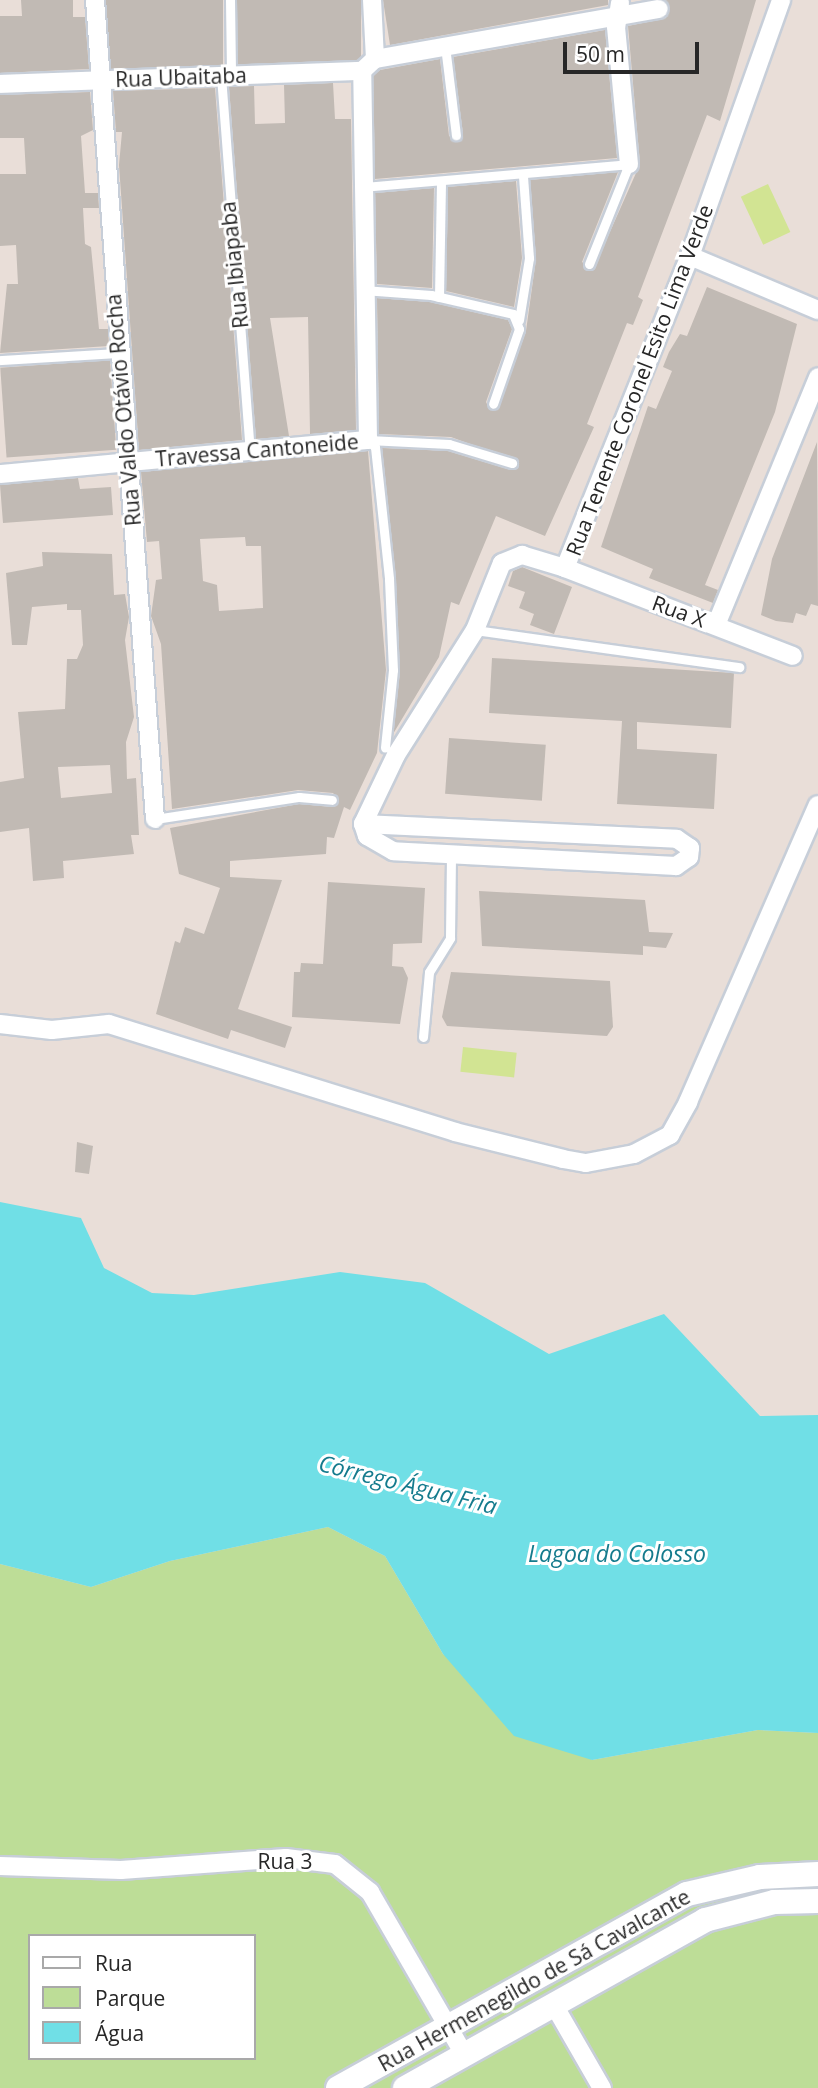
<!DOCTYPE html>
<html>
<head>
<meta charset="utf-8">
<style>
	body { margin:0 }
	#map { position:relative; width:818px; height:2088px; overflow:hidden; background:#e9ded8; font-family:"Open Sans",sans-serif }
	div>[style] { position:absolute }
	[style*='--x'] { left:calc(var(--x)*1px); top:calc(var(--y)*1px); width:calc(var(--w)*1px); rotate:calc(var(--a)*1deg) }
	.green>* { inset:0; background:#bddd97 }
	.pitch>* { inset:0; background:#d2e493; transform-origin:0 0 }
	.water>* { inset:0; background:#70dfe6 }
	.building>* { inset:0; background:#c1bab4; transform-origin:0 0 }
	.roads { filter:drop-shadow(2px 0 #c7ced8) drop-shadow(-2px 0 #c7ced8) drop-shadow(0 2px #c7ced8) drop-shadow(0 -2px #c7ced8) }
	.lane>* { height:9px; margin:-4.5px; padding:0 4.5px; transform-origin:4.5px; border-radius:4.5px; background:#fff }
	.street>* { height:18px; margin:-9px; padding:0 9px; transform-origin:9px; border-radius:9px; background:#fff }
	.secondary>* { height:24px; margin:-12px; padding:0 12px; transform-origin:12px; border-radius:12px; background:#fff }
	span { translate:-50% -50%; white-space:nowrap; text-align:center; line-height:1.15; -webkit-text-stroke:6px #fff; paint-order:stroke }
	.street-label { font-size:21px; color:#272727 }
	.water-label { font-size:23px; color:#147b8d; font-style:italic }
	.legend { position:absolute; left:28px; top:1934px; width:228px; height:126px; box-sizing:border-box; background:#fff; border:2px solid #a9a9a9; margin:0; padding:9px 12px; list-style:none; font-size:21px; color:#272727 }
	.legend li { display:flex; align-items:center; gap:14px; height:35px }
	.legend b { width:35px; border:2px solid #a9a9a9 }
	.scale { position:absolute; left:563px; top:42px; width:136px; height:32px; box-sizing:border-box; border:4px solid #272727; border-top:0; padding-left:9px; font-size:21px; line-height:24px; white-space:nowrap; color:#272727; -webkit-text-stroke:5px #fff; paint-order:stroke }
</style>
</head>
<body>
<div id="map">
	<div class="green">
		<i style="clip-path:polygon(evenodd,328px 1527px,385px 1556px,443px 1654px,592px 1760px,758px 1730px,818px 1733px,818px 2088px,0 2088px,0 1564px,91px 1587px,170px 1561px,328px 1527px,30px 1936px,254px 1936px,254px 2058px,30px 2058px,30px 1936px)"></i>
	</div>
	<div class="pitch">
		<i style="left:768px;top:184px;width:53px;height:30px;rotate:65deg"></i>
		<i style="left:463px;top:1047px;width:54px;height:25px;rotate:6deg"></i>
	</div>
	<div class="water">
		<i style="clip-path:polygon(0 1202px,81px 1218px,104px 1268px,152px 1293px,194px 1295px,340px 1272px,425px 1283px,549px 1354px,664px 1314px,760px 1416px,818px 1415px,818px 1733px,758px 1730px,592px 1760px,514px 1736px,443px 1654px,385px 1556px,328px 1527px,170px 1561px,91px 1587px,0 1564px)"></i>
	</div>
	<div class="building">
		<i style="clip-path:polygon(21px 0,73px 0,73px 17px,85px 17px,89px 69px,0 73px,0 16px,22px 16px)"></i>
		<i style="left:106px;top:0;width:117px;height:69px"></i>
		<i style="left:237px;top:0;width:124px;height:64px"></i>
		<i style="clip-path:polygon(383px 0,608px 0,608px 5px,390px 45px)"></i>
		<i style="clip-path:polygon(665px 0,756px 0,720px 121px,707px 115px,638px 297px,643px 300px,633px 325px,627px 323px,587px 424px,594px 427px,545px 536px,496px 516px,459px 605px,451px 602px,439px 657px,393px 734px,400px 670px,382px 448px,448px 451px,511px 470px,519px 462px,451px 437px,379px 434px,377px 298px,430px 302px,508px 320px,512px 329px,486px 402px,490px 410px,498px 409px,526px 331px,536px 259px,530px 180px,618px 172px,582px 262px,593px 270px,640px 164px,628px 26px,666px 18px)"></i>
		<i style="clip-path:polygon(605px 30px,617px 158px,375px 179px,373px 76px,380px 70px,440px 59px,449px 136px,458px 142px,463px 134px,453px 57px)"></i>
		<i style="clip-path:polygon(333px 83px,335px 119px,351px 119px,356px 430px,310px 434px,308px 317px,270px 318px,289px 436px,256px 439px,229px 87px,254px 86px,255px 124px,285px 123px,284px 85px)"></i>
		<i style="clip-path:polygon(215px 88px,242px 440px,139px 450px,119px 165px,122px 132px,116px 132px,113px 91px)"></i>
		<i style="clip-path:polygon(90px 92px,93px 130px,81px 136px,85px 193px,98px 193px,99px 208px,83px 208px,85px 244px,91px 247px,99px 329px,108px 329px,109px 346px,0 353px,7px 284px,18px 284px,16px 245px,0 246px,0 174px,26px 174px,24px 138px,0 138px,0 95px)"></i>
		<i style="clip-path:polygon(516px 181px,522px 258px,514px 307px,446px 291px,448px 187px)"></i>
		<i style="clip-path:polygon(434px 188px,432px 288px,377px 284px,375px 193px)"></i>
		<i style="clip-path:polygon(707px 287px,797px 324px,775px 412px,705px 585px,718px 590px,713px 603px,649px 578px,653px 569px,601px 547px,648px 406px,656px 409px,672px 371px,663px 367px,669px 352px,680px 334px,687px 336px)"></i>
		<i style="left:110px;top:360px;width:90px;height:110px;rotate:86deg"></i>
		<i style="clip-path:polygon(817px 442px,818px 606px,811px 604px,806px 616px,796px 613px,793px 623px,776px 621px,761px 615px,772px 559px)"></i>
		<i style="clip-path:polygon(evenodd,368px 451px,386px 670px,377px 753px,350px 810px,344px 807px,334px 838px,327px 837px,326px 854px,230px 861px,230px 877px,282px 880px,238px 1009px,292px 1027px,285px 1048px,231px 1030px,228px 1039px,156px 1014px,175px 941px,180px 943px,185px 927px,204px 934px,220px 888px,179px 874px,170px 828px,299px 804px,332px 807px,339px 800px,333px 793px,298px 790px,172px 809px,161px 644px,151px 616px,156px 580px,162px 579px,159px 541px,147px 542px,141px 472px,368px 451px,245px 537px,246px 546px,261px 546px,263px 608px,219px 611px,217px 585px,203px 581px,200px 539px,245px 537px)"></i>
		<i style="clip-path:polygon(78px 478px,80px 489px,111px 487px,113px 515px,3px 523px,0 485px)"></i>
		<i style="clip-path:polygon(evenodd,42px 552px,112px 554px,114px 595px,125px 594px,129px 617px,125px 640px,134px 717px,126px 742px,127px 779px,136px 778px,139px 835px,131px 835px,134px 854px,63px 861px,64px 878px,33px 881px,29px 828px,0 832px,0 782px,24px 778px,18px 712px,65px 709px,67px 659px,77px 659px,83px 645px,81px 610px,67px 610px,67px 604px,32px 607px,27px 645px,12px 645px,6px 573px,43px 566px,42px 552px,110px 765px,112px 793px,61px 798px,58px 767px,110px 765px)"></i>
		<i style="clip-path:polygon(522px 567px,572px 587px,554px 634px,530px 625px,534px 614px,519px 608px,525px 592px,508px 586px,513px 571px)"></i>
		<i style="clip-path:polygon(492px 658px,734px 673px,731px 728px,637px 722px,637px 749px,717px 754px,714px 809px,617px 804px,622px 721px,489px 713px)"></i>
		<i style="left:449px;top:738px;width:97px;height:56px;rotate:4deg"></i>
		<i style="clip-path:polygon(328px 882px,425px 888px,422px 943px,393px 944px,392px 966px,403px 967px,408px 978px,400px 1024px,292px 1017px,294px 972px,300px 972px,301px 963px,323px 964px)"></i>
		<i style="clip-path:polygon(479px 891px,645px 900px,649px 932px,673px 933px,666px 948px,643px 946px,643px 955px,482px 946px)"></i>
		<i style="clip-path:polygon(451px 972px,610px 981px,613px 1027px,607px 1036px,447px 1026px,442px 1017px)"></i>
		<i style="clip-path:polygon(77px 1142px,93px 1146px,89px 1174px,75px 1172px)"></i>
	</div>
	<div class="roads">
		<div class="lane">
			<i style="--x:230;--y:0;--w:76;--a:89.2"></i>
			<i style="--x:445;--y:46;--w:90;--a:83"></i>
			<i style="--x:221;--y:76;--w:376;--a:85.6"></i>
			<i style="--x:363;--y:187;--w:267;--a:-4.9"></i>
			<i style="--x:589;--y:264;--w:108;--a:-68.2"></i>
			<i style="--x:363;--y:290;--w:68;--a:4.2"></i>
			<i style="--x:431;--y:295;--w:84;--a:13"></i>
			<i style="--x:513;--y:314;--w:16;--a:68"></i>
			<i style="--x:519;--y:329;--w:79;--a:109.1"></i>
			<i style="--x:439;--y:297;--w:115;--a:-89"></i>
			<i style="--x:519;--y:320;--w:63;--a:-80.8"></i>
			<i style="--x:529;--y:258;--w:81;--a:-94.2"></i>
			<i style="--x:0;--y:360;--w:117;--a:-3.4"></i>
			<i style="--x:368;--y:440;--w:10;--a:45"></i>
			<i style="--x:375;--y:447;--w:133;--a:83.9"></i>
			<i style="--x:389;--y:579;--w:91;--a:87.5"></i>
			<i style="--x:393;--y:670;--w:78;--a:95.9"></i>
			<i style="--x:368;--y:440;--w:81;--a:2.8"></i>
			<i style="--x:449;--y:444;--w:66;--a:16.8"></i>
			<i style="--x:475;--y:630;--w:267;--a:8"></i>
			<i style="--x:155;--y:819;--w:146;--a:-8.7"></i>
			<i style="--x:299;--y:797;--w:33;--a:5"></i>
			<i style="--x:423;--y:1037;--w:65;--a:-84.7"></i>
			<i style="--x:429;--y:972;--w:40;--a:-58"></i>
			<i style="--x:450;--y:938;--w:81;--a:-89.3"></i>
		</div>
		<div class="street">
			<i style="--x:95;--y:0;--w:821;--a:85.81"></i>
			<i style="--x:620;--y:3;--w:24;--a:99"></i>
			<i style="--x:616;--y:27;--w:138;--a:84.6"></i>
			<i style="--x:375;--y:59;--w:288;--a:-10"></i>
			<i style="--x:0;--y:84;--w:362;--a:-2.1"></i>
			<i style="--x:690;--y:256;--w:139;--a:22.9"></i>
			<i style="--x:0;--y:474;--w:370;--a:-5.3"></i>
			<i style="--x:368;--y:440;--w:369;--a:-90.9"></i>
			<i style="--x:362;--y:71;--w:18;--a:-43"></i>
			<i style="--x:375;--y:59;--w:59;--a:-92.9"></i>
			<i style="--x:565;--y:568;--w:244;--a:21.1"></i>
			<i style="--x:716;--y:625;--w:268;--a:-67.6"></i>
			<i style="--x:363;--y:824;--w:314;--a:2.7"></i>
			<i style="--x:677;--y:839;--w:16;--a:35"></i>
			<i style="--x:690;--y:848;--w:9;--a:96"></i>
			<i style="--x:689;--y:857;--w:16;--a:145"></i>
			<i style="--x:676;--y:866;--w:283;--a:-177"></i>
			<i style="--x:393;--y:851;--w:30;--a:-150"></i>
			<i style="--x:367;--y:836;--w:13;--a:-108"></i>
			<i style="--x:363;--y:824;--w:76;--a:-64.4"></i>
			<i style="--x:396;--y:755;--w:148;--a:-57.7"></i>
			<i style="--x:475;--y:630;--w:72;--a:-68.1"></i>
			<i style="--x:502;--y:563;--w:22;--a:-22"></i>
			<i style="--x:522;--y:555;--w:45;--a:16.8"></i>
			<i style="--x:565;--y:568;--w:336;--a:-68.2"></i>
			<i style="--x:690;--y:256;--w:272;--a:-70.4"></i>
			<i style="--x:0;--y:1024;--w:52;--a:6.6"></i>
			<i style="--x:52;--y:1030;--w:57;--a:-6"></i>
			<i style="--x:109;--y:1024;--w:362;--a:17.3"></i>
			<i style="--x:455;--y:1132;--w:111;--a:14"></i>
			<i style="--x:563;--y:1159;--w:23;--a:10"></i>
			<i style="--x:586;--y:1163;--w:49;--a:-10.6"></i>
			<i style="--x:634;--y:1154;--w:41;--a:-27.8"></i>
			<i style="--x:670;--y:1135;--w:38;--a:-61"></i>
			<i style="--x:688;--y:1102;--w:324;--a:-66.4"></i>
			<i style="--x:0;--y:1866;--w:121;--a:1.9"></i>
			<i style="--x:121;--y:1870;--w:165;--a:-4.2"></i>
			<i style="--x:286;--y:1858;--w:49;--a:7"></i>
			<i style="--x:335;--y:1864;--w:45;--a:38.7"></i>
			<i style="--x:370;--y:1892;--w:190;--a:59.9"></i>
			<i style="--x:554;--y:2005;--w:96;--a:60"></i>
		</div>
		<div class="secondary">
			<i style="--x:338;--y:2088;--w:399;--a:-29.1"></i>
			<i style="--x:687;--y:1894;--w:75;--a:-13.1"></i>
			<i style="--x:760;--y:1877;--w:58;--a:-3"></i>
			<i style="--x:405;--y:2088;--w:344;--a:-29.2"></i>
			<i style="--x:705;--y:1920;--w:71;--a:-14.6"></i>
			<i style="--x:774;--y:1902;--w:44;--a:-1.3"></i>
		</div>
	</div>
	<div class="street-label">
		<span style="left:181px;top:77px;rotate:-2deg">Rua Ubaitaba</span>
		<span style="left:234px;top:265px;rotate:-96deg">Rua Ibiapaba</span>
		<span style="left:639px;top:380px;rotate:-69deg">Rua Tenente Coronel Esito Lima Verde</span>
		<span style="left:123px;top:410px;rotate:-95deg">Rua Valdo Otávio Rocha</span>
		<span style="left:257px;top:450px;rotate:-5deg">Travessa Cantoneide</span>
		<span style="left:679px;top:611px;rotate:20deg">Rua X</span>
		<span style="left:285px;top:1861px">Rua 3</span>
		<span style="left:534px;top:1980px;rotate:-29deg">Rua Hermenegildo de Sá Cavalcante</span>
	</div>
	<div class="water-label">
		<span style="left:408px;top:1484px;rotate:14deg">Córrego Água Fria</span>
		<span style="left:617px;top:1553px">Lagoa do Colosso</span>
	</div>
	<ul class="legend">
	<li><b style="height:9px;background:#fff"></b>Rua</li>
	<li><b style="height:19px;background:#bddd97"></b>Parque</li>
	<li><b style="height:19px;background:#70dfe6"></b>Água</li>
	</ul>
	<div class="scale">50 m</div>
</div>
</body>
</html>
